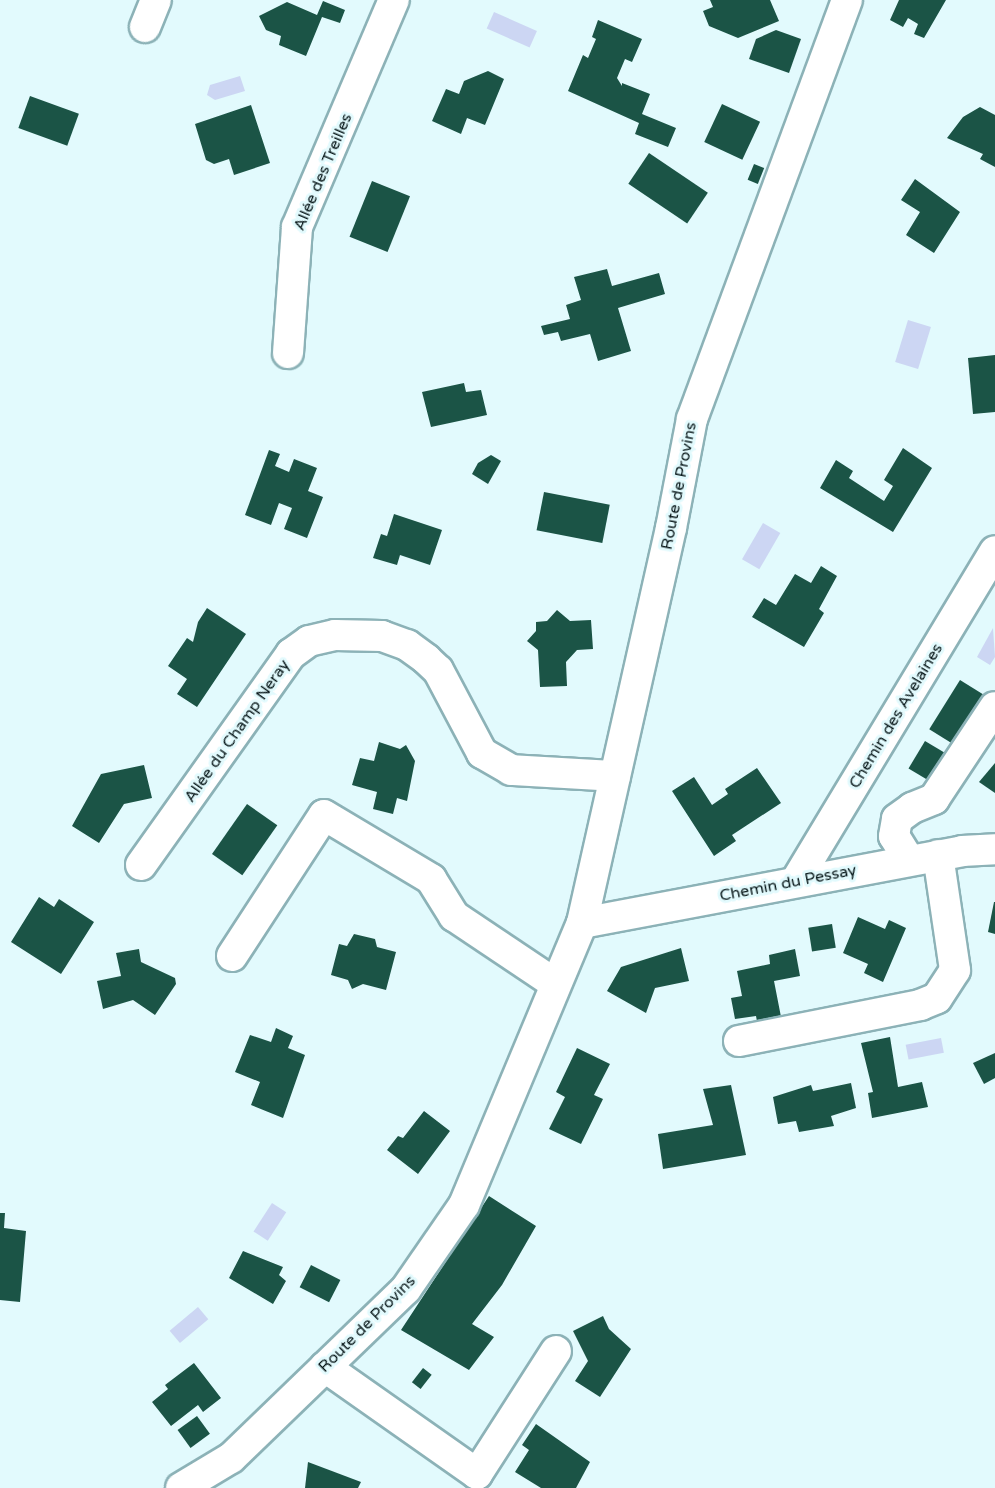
<!DOCTYPE html>
<html>
<head>
<meta charset="utf-8">
<style>
	body { margin:0 }
	#map { position:relative; width:995px; height:1488px; overflow:hidden; background:#e2fafd; font-family:"Varela Round",sans-serif }
	div>[style] { position:absolute }
	[style*='--x'] { left:calc(var(--x)*1px); top:calc(var(--y)*1px); width:calc(var(--w)*1px); rotate:calc(var(--a)*1deg) }
	.water>* { inset:0; background:#ccd6f3; transform-origin:0 0 }
	.building>* { inset:0; background:#1b5446; transform-origin:0 0 }
	.roads { filter:drop-shadow(2px 0 #8cb2b7) drop-shadow(-2px 0 #8cb2b7) drop-shadow(0 2px #8cb2b7) drop-shadow(0 -2px #8cb2b7) }
	.street>* { height:30px; margin:-15px; padding:0 15px; transform-origin:15px; border-radius:15px; background:#fff }
	span { translate:-50% -50%; white-space:nowrap; text-align:center; line-height:1.15; -webkit-text-stroke:6px #e2fafd; paint-order:stroke }
	.street-label { font-size:16px; color:#071618 }
</style>
</head>
<body>
<div id="map">
	<div class="water">
		<i style="left:494px;top:12px;width:47px;height:18px;rotate:24deg"></i>
		<i style="clip-path:polygon(240px 76px,245px 91px,215px 100px,207px 95px,210px 85px)"></i>
		<i style="left:908px;top:320px;width:24px;height:44px;rotate:17deg"></i>
		<i style="left:763px;top:523px;width:20px;height:42px;rotate:30deg"></i>
		<i style="clip-path:polygon(993px 628px,995px 657px,990px 665px,977px 657px)"></i>
		<i style="left:941px;top:1038px;width:15px;height:36px;rotate:79deg"></i>
		<i style="left:272px;top:1203px;width:17px;height:34px;rotate:33deg"></i>
		<i style="left:198px;top:1307px;width:16px;height:37px;rotate:50deg"></i>
	</div>
	<div class="building">
		<i style="clip-path:polygon(710px 0,770px 0,779px 21px,738px 38px,709px 26px,703px 11px,713px 7px)"></i>
		<i style="clip-path:polygon(899px 0,946px 0,924px 38px,914px 34px,918px 24px,908px 18px,903px 27px,890px 20px)"></i>
		<i style="clip-path:polygon(323px 1px,345px 10px,340px 23px,322px 17px,306px 56px,279px 45px,281px 36px,266px 30px,259px 16px,287px 2px,317px 15px)"></i>
		<i style="clip-path:polygon(598px 20px,642px 39px,632px 62px,625px 59px,617px 78px,622px 86px,622px 83px,650px 94px,642px 114px,676px 128px,668px 147px,635px 134px,639px 123px,568px 91px,583px 55px,588px 58px,596px 39px,592px 37px)"></i>
		<i style="clip-path:polygon(776px 30px,801px 39px,789px 73px,749px 59px,756px 39px)"></i>
		<i style="clip-path:polygon(488px 71px,504px 79px,485px 125px,467px 118px,461px 134px,432px 121px,446px 89px,459px 94px,464px 81px)"></i>
		<i style="left:30px;top:96px;width:52px;height:34px;rotate:20deg"></i>
		<i style="left:722px;top:104px;width:42px;height:42px;rotate:25deg"></i>
		<i style="clip-path:polygon(251px 105px,270px 163px,234px 175px,229px 159px,214px 164px,206px 160px,195px 124px)"></i>
		<i style="clip-path:polygon(980px 107px,995px 115px,995px 167px,980px 159px,983px 154px,947px 138px,963px 117px)"></i>
		<i style="left:649px;top:153px;width:71px;height:37px;rotate:34deg"></i>
		<i style="left:754px;top:164px;width:11px;height:17px;rotate:22deg"></i>
		<i style="clip-path:polygon(915px 179px,960px 212px,934px 253px,906px 235px,920px 212px,901px 200px)"></i>
		<i style="left:372px;top:181px;width:41px;height:60px;rotate:22deg"></i>
		<i style="clip-path:polygon(607px 269px,612px 286px,659px 273px,665px 294px,618px 308px,631px 351px,598px 361px,590px 334px,561px 341px,558px 332px,544px 335px,541px 326px,570px 319px,566px 305px,581px 300px,574px 277px)"></i>
		<i style="clip-path:polygon(995px 355px,995px 412px,973px 414px,968px 358px)"></i>
		<i style="clip-path:polygon(464px 383px,466px 392px,481px 390px,487px 415px,431px 427px,422px 392px)"></i>
		<i style="clip-path:polygon(903px 448px,932px 468px,893px 532px,820px 488px,836px 460px,853px 471px,849px 478px,884px 501px,893px 486px,884px 480px)"></i>
		<i style="clip-path:polygon(269px 450px,280px 454px,275px 466px,289px 472px,294px 459px,317px 468px,308px 491px,323px 497px,307px 538px,284px 529px,292px 508px,279px 503px,271px 525px,245px 515px)"></i>
		<i style="clip-path:polygon(491px 455px,501px 461px,488px 484px,472px 474px,478px 463px)"></i>
		<i style="left:544px;top:492px;width:67px;height:39px;rotate:11deg"></i>
		<i style="clip-path:polygon(394px 514px,442px 530px,430px 565px,400px 555px,397px 565px,373px 558px,381px 534px,387px 536px)"></i>
		<i style="clip-path:polygon(821px 566px,837px 576px,819px 609px,824px 613px,804px 647px,752px 617px,764px 598px,776px 605px,795px 574px,811px 583px)"></i>
		<i style="clip-path:polygon(207px 608px,246px 634px,197px 707px,177px 694px,187px 679px,168px 666px,187px 638px,193px 642px,198px 622px)"></i>
		<i style="clip-path:polygon(557px 610px,570px 621px,591px 620px,593px 649px,577px 650px,566px 662px,567px 686px,540px 687px,538px 650px,527px 641px,536px 631px,536px 622px,547px 621px)"></i>
		<i style="left:960px;top:680px;width:28px;height:58px;rotate:32deg"></i>
		<i style="left:925px;top:741px;width:23px;height:32px;rotate:31deg"></i>
		<i style="clip-path:polygon(379px 742px,400px 749px,406px 745px,415px 761px,407px 801px,397px 798px,393px 814px,373px 809px,377px 792px,352px 785px,360px 758px,374px 761px)"></i>
		<i style="clip-path:polygon(995px 763px,995px 793px,979px 782px)"></i>
		<i style="clip-path:polygon(144px 765px,152px 798px,124px 804px,99px 843px,72px 826px,101px 774px)"></i>
		<i style="clip-path:polygon(757px 768px,781px 803px,732px 835px,736px 841px,714px 856px,672px 791px,694px 777px,712px 805px,728px 794px,725px 789px)"></i>
		<i style="left:247px;top:804px;width:37px;height:61px;rotate:35deg"></i>
		<i style="clip-path:polygon(39px 897px,54px 907px,59px 899px,94px 922px,61px 974px,11px 942px)"></i>
		<i style="clip-path:polygon(994px 902px,995px 902px,995px 934px,988px 932px)"></i>
		<i style="clip-path:polygon(858px 917px,885px 929px,889px 920px,906px 928px,883px 982px,864px 973px,868px 964px,843px 953px)"></i>
		<i style="left:832px;top:924px;width:24px;height:24px;rotate:81deg"></i>
		<i style="clip-path:polygon(354px 934px,375px 939px,377px 947px,396px 952px,386px 990px,363px 984px,352px 989px,348px 980px,331px 975px,339px 944px,347px 946px)"></i>
		<i style="clip-path:polygon(681px 948px,689px 981px,655px 988px,646px 1013px,607px 991px,621px 967px)"></i>
		<i style="clip-path:polygon(139px 949px,141px 962px,175px 978px,176px 984px,155px 1015px,133px 1000px,103px 1009px,97px 981px,121px 976px,116px 953px)"></i>
		<i style="clip-path:polygon(795px 949px,800px 976px,774px 981px,782px 1022px,758px 1027px,756px 1016px,735px 1019px,731px 998px,742px 996px,737px 971px,770px 964px,769px 955px)"></i>
		<i style="clip-path:polygon(276px 1028px,293px 1036px,288px 1048px,305px 1055px,283px 1118px,251px 1105px,260px 1082px,235px 1072px,250px 1035px,271px 1042px)"></i>
		<i style="clip-path:polygon(890px 1037px,898px 1087px,922px 1082px,928px 1107px,872px 1118px,868px 1093px,873px 1092px,861px 1043px)"></i>
		<i style="clip-path:polygon(577px 1048px,610px 1064px,594px 1095px,603px 1099px,581px 1144px,549px 1129px,565px 1097px,556px 1092px)"></i>
		<i style="clip-path:polygon(995px 1053px,995px 1078px,984px 1084px,973px 1063px)"></i>
		<i style="clip-path:polygon(851px 1083px,856px 1108px,831px 1116px,834px 1126px,799px 1132px,796px 1121px,778px 1124px,773px 1097px,811px 1085px,813px 1091px)"></i>
		<i style="clip-path:polygon(731px 1085px,746px 1155px,663px 1169px,658px 1134px,713px 1125px,703px 1089px)"></i>
		<i style="clip-path:polygon(424px 1111px,450px 1131px,418px 1174px,387px 1150px,398px 1136px,403px 1138px)"></i>
		<i style="clip-path:polygon(489px 1196px,536px 1226px,502px 1285px,472px 1324px,494px 1337px,469px 1370px,401px 1330px)"></i>
		<i style="clip-path:polygon(0 1213px,5px 1213px,4px 1228px,26px 1231px,20px 1302px,0 1300px)"></i>
		<i style="clip-path:polygon(243px 1251px,283px 1267px,279px 1275px,286px 1281px,273px 1304px,229px 1278px)"></i>
		<i style="left:311px;top:1265px;width:33px;height:25px;rotate:27deg"></i>
		<i style="clip-path:polygon(603px 1316px,609px 1329px,631px 1349px,600px 1397px,575px 1381px,588px 1361px,573px 1331px)"></i>
		<i style="clip-path:polygon(194px 1363px,221px 1398px,203px 1412px,198px 1405px,171px 1426px,152px 1402px,168px 1389px,165px 1385px)"></i>
		<i style="left:423px;top:1368px;width:11px;height:18px;rotate:38deg"></i>
		<i style="left:197px;top:1416px;width:22px;height:24px;rotate:54deg"></i>
		<i style="clip-path:polygon(536px 1424px,590px 1462px,576px 1488px,541px 1488px,515px 1472px,529px 1450px,522px 1445px)"></i>
		<i style="clip-path:polygon(308px 1462px,361px 1482px,358px 1488px,305px 1488px)"></i>
	</div>
	<div class="roads">
		<div class="street">
			<i style="--x:145;--y:27;--w:29;--a:-68"></i>
			<i style="--x:288;--y:353;--w:126;--a:-85.9"></i>
			<i style="--x:297;--y:227;--w:247;--a:-66.9"></i>
			<i style="--x:909;--y:860;--w:28;--a:-122"></i>
			<i style="--x:894;--y:836;--w:17;--a:-80"></i>
			<i style="--x:897;--y:819;--w:19;--a:-36"></i>
			<i style="--x:912;--y:808;--w:24;--a:-22"></i>
			<i style="--x:934;--y:799;--w:110;--a:-56.5"></i>
			<i style="--x:141;--y:865;--w:259;--a:-54.6"></i>
			<i style="--x:291;--y:654;--w:22;--a:-36"></i>
			<i style="--x:309;--y:641;--w:27;--a:-13"></i>
			<i style="--x:335;--y:635;--w:47;--a:1.2"></i>
			<i style="--x:382;--y:636;--w:27;--a:20"></i>
			<i style="--x:407;--y:645;--w:24;--a:36"></i>
			<i style="--x:426;--y:659;--w:16;--a:43"></i>
			<i style="--x:438;--y:670;--w:94;--a:62.1"></i>
			<i style="--x:482;--y:753;--w:34;--a:30"></i>
			<i style="--x:511;--y:770;--w:104;--a:3.3"></i>
			<i style="--x:796;--y:881;--w:385;--a:-58.9"></i>
			<i style="--x:582;--y:923;--w:387;--a:-10.7"></i>
			<i style="--x:962;--y:851;--w:33;--a:-3"></i>
			<i style="--x:232;--y:956;--w:168;--a:-56.9"></i>
			<i style="--x:324;--y:815;--w:125;--a:30.9"></i>
			<i style="--x:431;--y:879;--w:44;--a:58.1"></i>
			<i style="--x:454;--y:916;--w:120;--a:33.8"></i>
			<i style="--x:739;--y:1041;--w:185;--a:-11.2"></i>
			<i style="--x:920;--y:1005;--w:18;--a:-22"></i>
			<i style="--x:937;--y:998;--w:33;--a:-57"></i>
			<i style="--x:955;--y:970;--w:116;--a:-98.4"></i>
			<i style="--x:325;--y:1367;--w:186;--a:35.1"></i>
			<i style="--x:477;--y:1474;--w:146;--a:-57.3"></i>
			<i style="--x:181;--y:1488;--w:58;--a:-31"></i>
			<i style="--x:231;--y:1458;--w:243;--a:-44"></i>
			<i style="--x:406;--y:1289;--w:102;--a:-55.4"></i>
			<i style="--x:464;--y:1205;--w:306;--a:-67.3"></i>
			<i style="--x:582;--y:923;--w:405;--a:-77.3"></i>
			<i style="--x:671;--y:528;--w:111;--a:-79.1"></i>
			<i style="--x:692;--y:419;--w:447;--a:-69.7"></i>
		</div>
	</div>
	<div class="street-label">
		<span style="left:323px;top:172px;rotate:-67deg">Allée des Treilles</span>
		<span style="left:679px;top:486px;rotate:-79deg">Route de Provins</span>
		<span style="left:896px;top:716px;rotate:-59deg">Chemin des Avelaines</span>
		<span style="left:237px;top:731px;rotate:-55deg">Allée du Champ Neray</span>
		<span style="left:788px;top:883px;rotate:-11deg">Chemin du Pessay</span>
		<span style="left:367px;top:1324px;rotate:-45deg">Route de Provins</span>
	</div>
</div>
</body>
</html>
